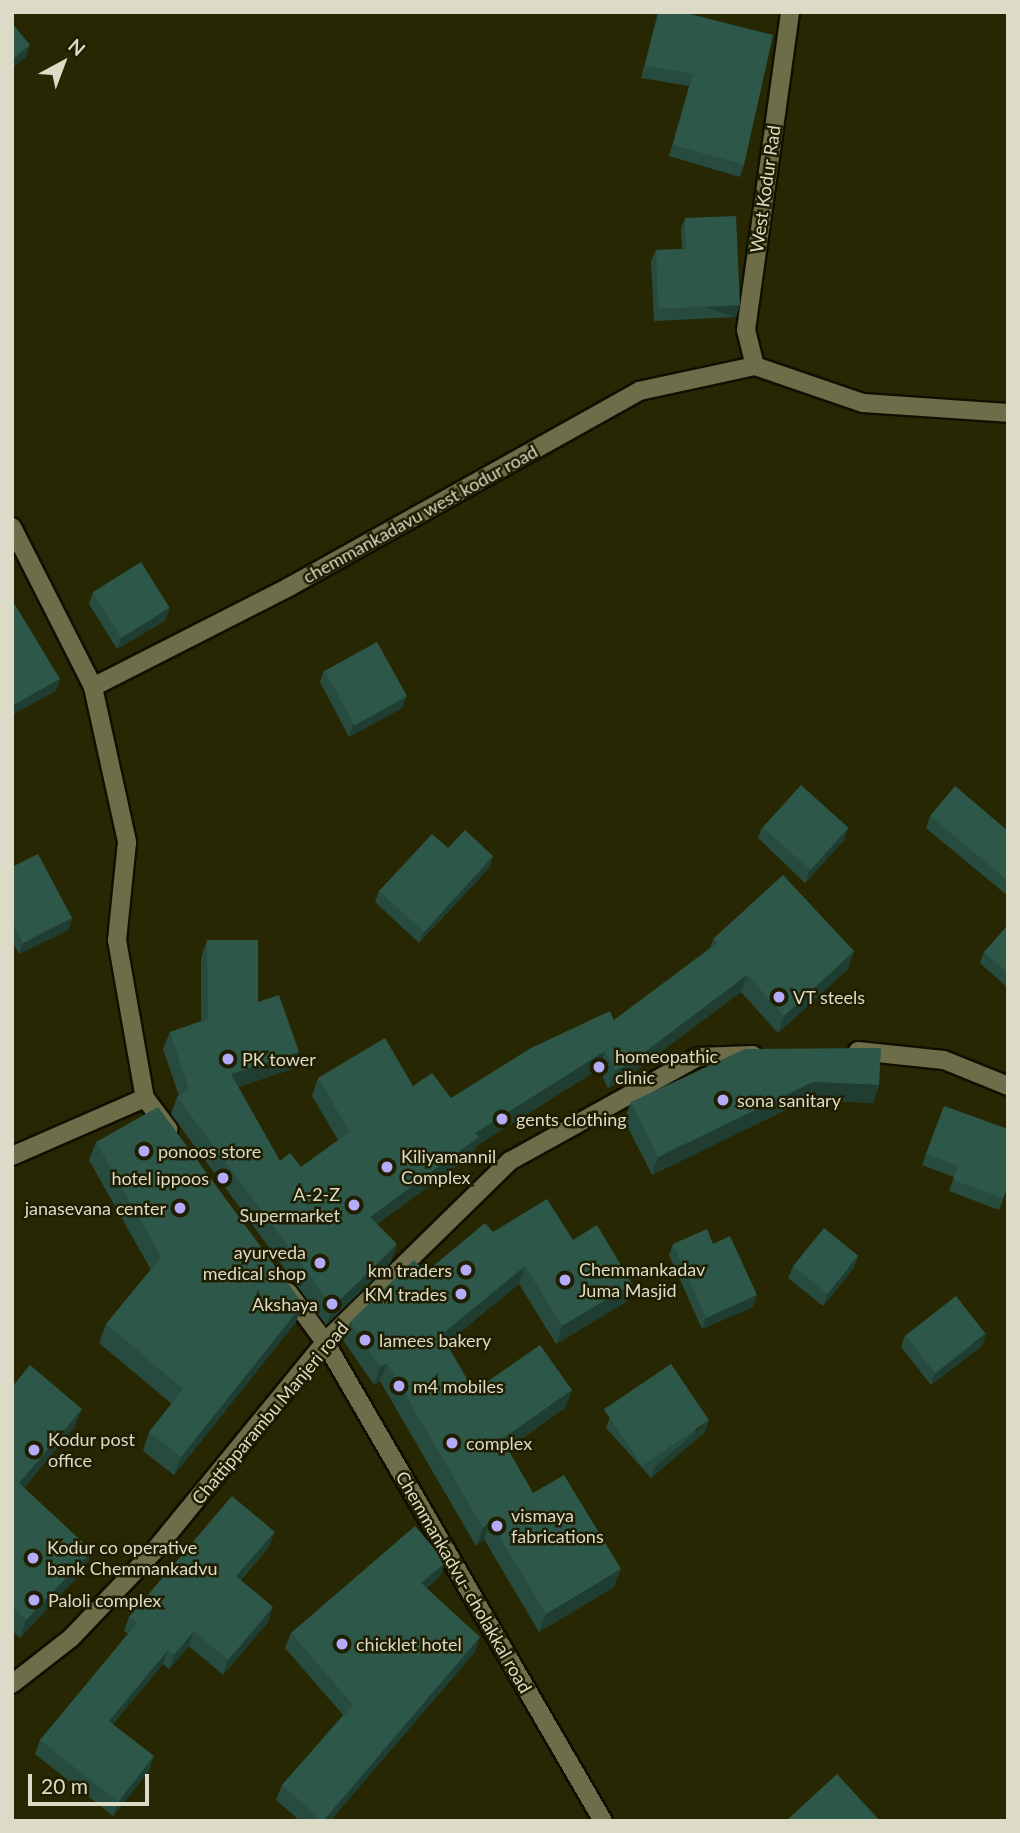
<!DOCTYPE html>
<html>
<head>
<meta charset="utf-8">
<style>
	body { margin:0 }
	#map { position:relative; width:1020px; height:1833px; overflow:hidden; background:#282703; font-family:Lato,sans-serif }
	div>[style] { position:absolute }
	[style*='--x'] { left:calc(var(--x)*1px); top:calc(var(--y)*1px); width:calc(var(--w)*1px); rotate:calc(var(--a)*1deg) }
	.roads { filter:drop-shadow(2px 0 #111000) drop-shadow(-2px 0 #111000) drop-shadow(0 2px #111000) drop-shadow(0 -2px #111000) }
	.minor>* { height:18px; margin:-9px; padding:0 9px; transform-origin:9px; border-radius:9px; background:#6d6d49 }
	.secondary>* { height:18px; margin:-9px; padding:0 9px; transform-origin:9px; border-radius:9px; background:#6d6d49 }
	.wall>* { inset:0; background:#274b3e }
	.shaded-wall>* { inset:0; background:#203d32; transform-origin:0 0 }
	.building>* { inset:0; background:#2d5748; transform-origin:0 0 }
	.dots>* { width:19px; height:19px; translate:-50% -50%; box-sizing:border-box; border:4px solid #1f1e00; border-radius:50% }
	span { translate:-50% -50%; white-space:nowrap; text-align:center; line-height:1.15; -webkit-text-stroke:5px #1f1e00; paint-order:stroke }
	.street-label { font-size:18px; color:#dbdbc7 }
	.poi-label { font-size:18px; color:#dbdbc7 }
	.left { translate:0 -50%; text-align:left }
	.right { translate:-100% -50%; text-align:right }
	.frame { position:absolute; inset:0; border:14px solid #dbdbc7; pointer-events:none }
	.north { position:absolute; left:28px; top:28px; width:70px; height:70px; -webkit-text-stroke:5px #1f1e00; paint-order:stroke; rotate:41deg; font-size:19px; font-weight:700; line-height:28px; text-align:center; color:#dbdbc7 }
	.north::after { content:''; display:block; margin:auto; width:24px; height:32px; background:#dbdbc7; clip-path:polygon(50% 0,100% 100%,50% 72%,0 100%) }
	.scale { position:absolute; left:28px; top:1774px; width:121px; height:32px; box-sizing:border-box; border:4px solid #dbdbc7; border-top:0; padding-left:9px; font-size:21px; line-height:24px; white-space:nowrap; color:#dbdbc7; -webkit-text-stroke:5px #1f1e00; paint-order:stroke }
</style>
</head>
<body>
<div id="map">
	<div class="roads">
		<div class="minor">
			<i style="--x:755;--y:366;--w:37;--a:-104"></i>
			<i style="--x:746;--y:330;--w:321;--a:-82.1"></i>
			<i style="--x:755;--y:366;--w:114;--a:18.9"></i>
			<i style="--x:863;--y:403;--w:145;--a:3.9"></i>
			<i style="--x:12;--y:527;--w:179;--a:63.1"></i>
			<i style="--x:93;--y:687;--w:159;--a:77.6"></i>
			<i style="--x:127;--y:842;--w:99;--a:95.8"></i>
			<i style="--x:117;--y:940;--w:160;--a:80"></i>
			<i style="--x:145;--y:1098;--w:39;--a:53"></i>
			<i style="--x:93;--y:687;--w:220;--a:-27"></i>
			<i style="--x:289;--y:587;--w:401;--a:-29.2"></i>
			<i style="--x:639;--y:391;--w:119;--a:-12.2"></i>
			<i style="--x:12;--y:1156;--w:145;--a:-23.6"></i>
			<i style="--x:288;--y:1292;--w:62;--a:53.5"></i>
			<i style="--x:325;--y:1342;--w:554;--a:59.87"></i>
		</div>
		<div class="secondary">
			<i style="--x:858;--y:1051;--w:86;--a:6"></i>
			<i style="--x:944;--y:1060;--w:69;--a:22.1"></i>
			<i style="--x:12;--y:1684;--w:75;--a:-37.9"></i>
			<i style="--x:71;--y:1638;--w:122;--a:-46.3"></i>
			<i style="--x:155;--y:1550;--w:269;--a:-50.7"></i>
			<i style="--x:325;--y:1342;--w:259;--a:-44.4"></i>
			<i style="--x:510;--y:1161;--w:215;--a:-29"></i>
			<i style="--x:698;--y:1057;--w:55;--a:-2.1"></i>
		</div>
	</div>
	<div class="wall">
		<i style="clip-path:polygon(658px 12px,690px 12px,689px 14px,744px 165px,740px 177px,669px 156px,689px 86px,641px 78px)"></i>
		<i style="clip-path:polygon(685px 218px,740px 305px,736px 317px,654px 321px,651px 261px,656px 250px,682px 249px,681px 229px)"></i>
		<i style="clip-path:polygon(93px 592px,166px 620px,117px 649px,89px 604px)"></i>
		<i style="clip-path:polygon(324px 670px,402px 708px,349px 737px,320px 682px)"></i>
		<i style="clip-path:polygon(930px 816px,1008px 831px,1008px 896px,926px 828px)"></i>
		<i style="clip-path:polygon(762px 827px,848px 828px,844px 840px,805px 883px,758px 838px)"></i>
		<i style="clip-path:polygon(448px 848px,493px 856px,489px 868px,419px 943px,375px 902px,379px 891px)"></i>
		<i style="clip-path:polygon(12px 867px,72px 918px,68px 930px,19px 954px,12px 941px)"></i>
		<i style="clip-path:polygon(1008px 925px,1008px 988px,980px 963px,984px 952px)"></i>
		<i style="clip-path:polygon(714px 938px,854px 951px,848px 969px,778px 1033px,741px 992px,622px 1081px,608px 1088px,599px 1069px,476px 1146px,472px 1155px,377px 1224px,391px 1262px,326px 1325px,171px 1114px,177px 1097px,179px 1096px,163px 1049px,170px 1032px,201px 1021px,201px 958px,207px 940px,258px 1002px,292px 1069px,238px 1087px,280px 1161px,301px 1167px,338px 1140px,312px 1096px,318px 1078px,413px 1086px,451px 1098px,614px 1020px,710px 948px)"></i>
		<i style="clip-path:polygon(879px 1085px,873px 1103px,806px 1100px,652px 1175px,624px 1120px,631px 1102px)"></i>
		<i style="clip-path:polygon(944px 1106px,1008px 1186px,999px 1210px,949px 1191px,954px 1177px,922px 1165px)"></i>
		<i style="clip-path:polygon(96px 1142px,296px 1322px,174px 1475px,143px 1451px,149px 1432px,172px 1404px,99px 1343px,106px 1324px,151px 1270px,89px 1160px)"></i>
		<i style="clip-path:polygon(493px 1232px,573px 1240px,632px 1284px,626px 1302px,556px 1344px,519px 1284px,446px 1343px,474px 1391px,565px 1408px,507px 1449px,533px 1493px,614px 1587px,539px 1632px,484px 1539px,476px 1546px,380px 1381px,374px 1385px,343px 1340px,350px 1322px,426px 1272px)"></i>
		<i style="clip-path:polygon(673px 1244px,713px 1244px,753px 1307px,702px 1329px,669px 1255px)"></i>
		<i style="clip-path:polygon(793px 1266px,854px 1268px,823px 1306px,788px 1278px)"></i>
		<i style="clip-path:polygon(905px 1335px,982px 1346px,931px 1385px,901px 1347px)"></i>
		<i style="clip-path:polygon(12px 1387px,75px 1426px,24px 1488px,92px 1551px,85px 1569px,20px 1638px,12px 1630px)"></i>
		<i style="clip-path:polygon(610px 1417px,705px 1432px,651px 1478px,606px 1428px)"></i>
		<i style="clip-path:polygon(269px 1547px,241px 1580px,268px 1622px,223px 1675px,189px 1646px,169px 1669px,163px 1664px,113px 1724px,149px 1771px,113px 1816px,35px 1754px,40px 1740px,128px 1634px,124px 1631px,129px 1617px)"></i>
		<i style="clip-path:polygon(446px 1562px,440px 1576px,426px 1589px,475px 1652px,330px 1821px,300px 1821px,276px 1800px,282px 1785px,343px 1715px,285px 1648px,291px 1633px)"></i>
	</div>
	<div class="shaded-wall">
		<i style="clip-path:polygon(30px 45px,26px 57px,12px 68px,12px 60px)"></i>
		<i style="left:740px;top:305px;width:13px;height:82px;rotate:108deg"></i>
		<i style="clip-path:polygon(170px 608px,166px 620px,117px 649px,122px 637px)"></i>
		<i style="clip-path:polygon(60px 679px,56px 691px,12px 715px,12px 706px)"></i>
		<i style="clip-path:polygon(407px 696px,402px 708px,349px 737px,353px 725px)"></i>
		<i style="clip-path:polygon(848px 828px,844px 840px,805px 883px,809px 871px)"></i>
		<i style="clip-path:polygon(493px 856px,489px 868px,419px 943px,424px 932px)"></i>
		<i style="clip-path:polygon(72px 918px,68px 930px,19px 954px,23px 943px)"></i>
		<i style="clip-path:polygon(854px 951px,848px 969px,778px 1033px,784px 1016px)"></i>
		<i style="clip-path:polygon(747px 975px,741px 992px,622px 1081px,608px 1088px,615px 1071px)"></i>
		<i style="clip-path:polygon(605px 1051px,599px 1069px,476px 1146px,472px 1155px,363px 1234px,370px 1217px,475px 1133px)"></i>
		<i style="clip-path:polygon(299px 1052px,292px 1069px,225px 1092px,231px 1074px)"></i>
		<i style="clip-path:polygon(813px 1082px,879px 1085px,873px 1103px,806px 1100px,652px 1175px,658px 1157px)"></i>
		<i style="clip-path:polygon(397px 1244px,391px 1262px,326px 1325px,333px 1307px)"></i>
		<i style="clip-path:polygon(858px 1256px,854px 1268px,823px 1306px,827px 1295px)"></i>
		<i style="clip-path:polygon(525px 1266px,519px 1284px,435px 1353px,441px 1335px)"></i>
		<i style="clip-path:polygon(632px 1284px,626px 1302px,556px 1344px,562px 1326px)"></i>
		<i style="clip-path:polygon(757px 1295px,753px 1307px,702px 1329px,706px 1318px)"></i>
		<i style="clip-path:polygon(303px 1304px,296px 1322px,174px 1475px,181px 1457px)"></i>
		<i style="clip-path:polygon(986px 1334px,982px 1346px,931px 1385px,935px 1373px)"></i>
		<i style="clip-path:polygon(387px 1363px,380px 1381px,374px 1385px,380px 1367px)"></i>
		<i style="clip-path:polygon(572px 1390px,565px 1408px,495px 1457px,502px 1439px)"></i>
		<i style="clip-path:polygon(82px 1409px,75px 1426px,13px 1501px,19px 1483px)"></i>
		<i style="clip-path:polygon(709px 1420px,705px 1432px,651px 1478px,655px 1467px)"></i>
		<i style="clip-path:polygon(490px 1521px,484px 1539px,476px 1546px,483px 1528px)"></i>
		<i style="clip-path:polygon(275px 1532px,269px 1547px,231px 1590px,236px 1576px)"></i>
		<i style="clip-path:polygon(92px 1551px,85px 1569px,20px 1638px,26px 1620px)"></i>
		<i style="clip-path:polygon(446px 1562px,440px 1576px,415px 1598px,421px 1583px)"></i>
		<i style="clip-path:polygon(621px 1569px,614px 1587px,539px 1632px,546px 1614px)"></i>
		<i style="clip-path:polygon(273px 1607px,268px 1622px,223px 1675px,228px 1660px)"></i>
		<i style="clip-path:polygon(194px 1631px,189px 1646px,169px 1669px,174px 1655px)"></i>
		<i style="clip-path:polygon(480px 1637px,475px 1652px,330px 1821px,323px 1821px)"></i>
		<i style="clip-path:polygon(168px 1650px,163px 1664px,104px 1735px,109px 1721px)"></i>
		<i style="clip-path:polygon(154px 1756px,149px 1771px,113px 1816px,118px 1802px)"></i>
	</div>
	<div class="building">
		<i style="clip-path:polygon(659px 12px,687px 12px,686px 13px,773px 35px,744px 165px,673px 145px,693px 74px,645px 66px)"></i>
		<i style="clip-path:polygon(12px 23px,30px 45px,12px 60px)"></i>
		<i style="clip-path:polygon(736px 216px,740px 305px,658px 309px,656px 250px,686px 249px,685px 218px)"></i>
		<i style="left:141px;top:562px;width:54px;height:57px;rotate:58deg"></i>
		<i style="clip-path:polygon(12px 600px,60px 679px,12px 706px)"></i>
		<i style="left:377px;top:642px;width:62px;height:60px;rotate:61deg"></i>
		<i style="left:801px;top:785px;width:64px;height:57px;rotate:42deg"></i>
		<i style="clip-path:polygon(955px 786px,1008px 831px,1008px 881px,930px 816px)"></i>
		<i style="clip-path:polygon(465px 830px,493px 856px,424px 932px,379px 891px,432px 834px,448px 848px)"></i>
		<i style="clip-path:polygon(38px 854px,72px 918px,23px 943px,12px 921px,12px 867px)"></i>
		<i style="clip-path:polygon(783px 875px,854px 951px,784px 1016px,747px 975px,629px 1064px,615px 1071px,605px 1051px,475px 1133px,479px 1137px,370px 1217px,397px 1244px,333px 1307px,177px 1097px,189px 1090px,170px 1032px,208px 1019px,207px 940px,258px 940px,258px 1002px,279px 995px,299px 1052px,231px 1074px,280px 1161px,290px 1153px,301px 1167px,350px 1132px,318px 1078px,385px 1038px,413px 1086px,432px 1073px,451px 1098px,531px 1048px,610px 1011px,614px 1020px,718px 943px,714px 938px)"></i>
		<i style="clip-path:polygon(1008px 925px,1008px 973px,984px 952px)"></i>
		<i style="clip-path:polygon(881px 1048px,879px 1085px,813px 1082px,658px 1157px,631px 1102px,745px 1049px)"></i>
		<i style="clip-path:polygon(944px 1106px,1008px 1129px,1008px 1186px,1003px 1198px,953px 1180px,958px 1166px,926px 1154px)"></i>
		<i style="clip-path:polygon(158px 1107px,303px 1304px,181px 1457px,149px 1432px,183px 1389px,106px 1324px,161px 1257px,96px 1142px)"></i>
		<i style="clip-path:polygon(547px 1199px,573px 1240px,597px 1225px,632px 1284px,562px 1326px,525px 1266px,441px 1335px,474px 1391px,540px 1345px,572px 1390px,502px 1439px,533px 1493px,564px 1475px,621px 1569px,546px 1614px,490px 1521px,483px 1528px,387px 1363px,380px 1367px,350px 1322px,414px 1260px,426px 1272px,485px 1223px,493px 1232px)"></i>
		<i style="left:824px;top:1228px;width:44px;height:49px;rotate:39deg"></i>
		<i style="clip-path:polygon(707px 1229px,713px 1244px,730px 1236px,757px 1295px,706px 1318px,673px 1244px)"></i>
		<i style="left:956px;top:1296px;width:48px;height:64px;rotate:52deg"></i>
		<i style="left:671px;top:1364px;width:68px;height:81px;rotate:56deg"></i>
		<i style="clip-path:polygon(30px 1365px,82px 1409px,19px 1483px,92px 1551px,26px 1620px,12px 1606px,12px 1387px)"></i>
		<i style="clip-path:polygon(232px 1496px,275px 1532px,236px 1576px,273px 1607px,228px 1660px,194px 1631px,174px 1655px,168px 1650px,109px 1721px,154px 1756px,118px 1802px,40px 1740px,137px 1623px,129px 1617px)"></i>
		<i style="clip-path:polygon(415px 1526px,446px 1562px,421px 1583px,480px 1637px,323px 1821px,322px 1821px,282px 1785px,353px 1705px,291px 1633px)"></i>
		<i style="clip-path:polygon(837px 1774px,880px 1821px,786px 1821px)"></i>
	</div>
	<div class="dots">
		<i style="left:779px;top:997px;background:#b4acf9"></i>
		<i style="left:228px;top:1059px;background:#b4acf9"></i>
		<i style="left:599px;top:1067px;background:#b4acf9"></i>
		<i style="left:723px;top:1100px;background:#b4acf9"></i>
		<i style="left:502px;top:1119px;background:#b4acf9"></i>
		<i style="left:144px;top:1151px;background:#b4acf9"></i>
		<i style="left:387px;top:1167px;background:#b4acf9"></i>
		<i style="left:223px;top:1178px;background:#b4acf9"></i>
		<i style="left:354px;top:1205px;background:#b4acf9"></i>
		<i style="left:180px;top:1208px;background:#b4acf9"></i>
		<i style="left:320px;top:1263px;background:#b4acf9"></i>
		<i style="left:466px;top:1270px;background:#b4acf9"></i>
		<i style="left:565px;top:1280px;background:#b4acf9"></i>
		<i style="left:461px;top:1294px;background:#b4acf9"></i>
		<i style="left:332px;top:1304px;background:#b4acf9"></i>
		<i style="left:365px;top:1340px;background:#b4acf9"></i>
		<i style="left:399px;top:1386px;background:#b4acf9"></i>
		<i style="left:452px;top:1443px;background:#b4acf9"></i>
		<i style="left:34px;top:1450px;background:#b4acf9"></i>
		<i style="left:497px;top:1526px;background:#b4acf9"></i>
		<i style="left:33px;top:1558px;background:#b4acf9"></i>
		<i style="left:34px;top:1600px;background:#b4acf9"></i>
		<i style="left:342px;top:1644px;background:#b4acf9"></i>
	</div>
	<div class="street-label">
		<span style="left:765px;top:189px;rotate:-82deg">West Kodur Rad</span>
		<span style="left:420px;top:514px;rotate:-29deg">chemmankadavu west kodur road</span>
		<span style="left:270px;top:1413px;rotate:-50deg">Chattipparambu Manjeri road</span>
		<span style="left:464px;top:1582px;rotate:60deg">Chemmankadvu- cholakkal road</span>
	</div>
	<div class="poi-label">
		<span class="left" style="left:793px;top:997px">VT steels</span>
		<span class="left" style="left:615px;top:1067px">homeopathic<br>clinic</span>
		<span class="left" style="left:242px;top:1059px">PK tower</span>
		<span class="left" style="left:737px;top:1100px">sona sanitary</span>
		<span class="left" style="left:516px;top:1119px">gents clothing</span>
		<span class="left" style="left:158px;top:1151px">ponoos store</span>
		<span class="left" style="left:401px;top:1167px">Kiliyamannil<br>Complex</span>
		<span class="right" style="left:209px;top:1178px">hotel ippoos</span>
		<span class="right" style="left:340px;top:1205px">A-2-Z<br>Supermarket</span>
		<span class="right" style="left:166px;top:1208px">janasevana center</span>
		<span class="right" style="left:306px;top:1263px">ayurveda<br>medical shop</span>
		<span class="right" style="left:452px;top:1270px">km traders</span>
		<span class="left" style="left:579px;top:1280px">Chemmankadav<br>Juma Masjid</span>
		<span class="right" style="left:447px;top:1294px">KM trades</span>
		<span class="right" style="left:318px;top:1304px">Akshaya</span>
		<span class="left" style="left:379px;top:1340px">lamees bakery</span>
		<span class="left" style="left:413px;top:1386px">m4 mobiles</span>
		<span class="left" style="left:48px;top:1450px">Kodur post<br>office</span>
		<span class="left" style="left:466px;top:1443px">complex</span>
		<span class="left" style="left:511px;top:1526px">vismaya<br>fabrications</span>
		<span class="left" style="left:47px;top:1558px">Kodur co operative<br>bank Chemmankadvu</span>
		<span class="left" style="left:48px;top:1600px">Paloli complex</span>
		<span class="left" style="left:356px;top:1644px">chicklet hotel</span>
	</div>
	<div class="frame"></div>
	<div class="north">N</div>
	<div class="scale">20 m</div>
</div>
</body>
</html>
